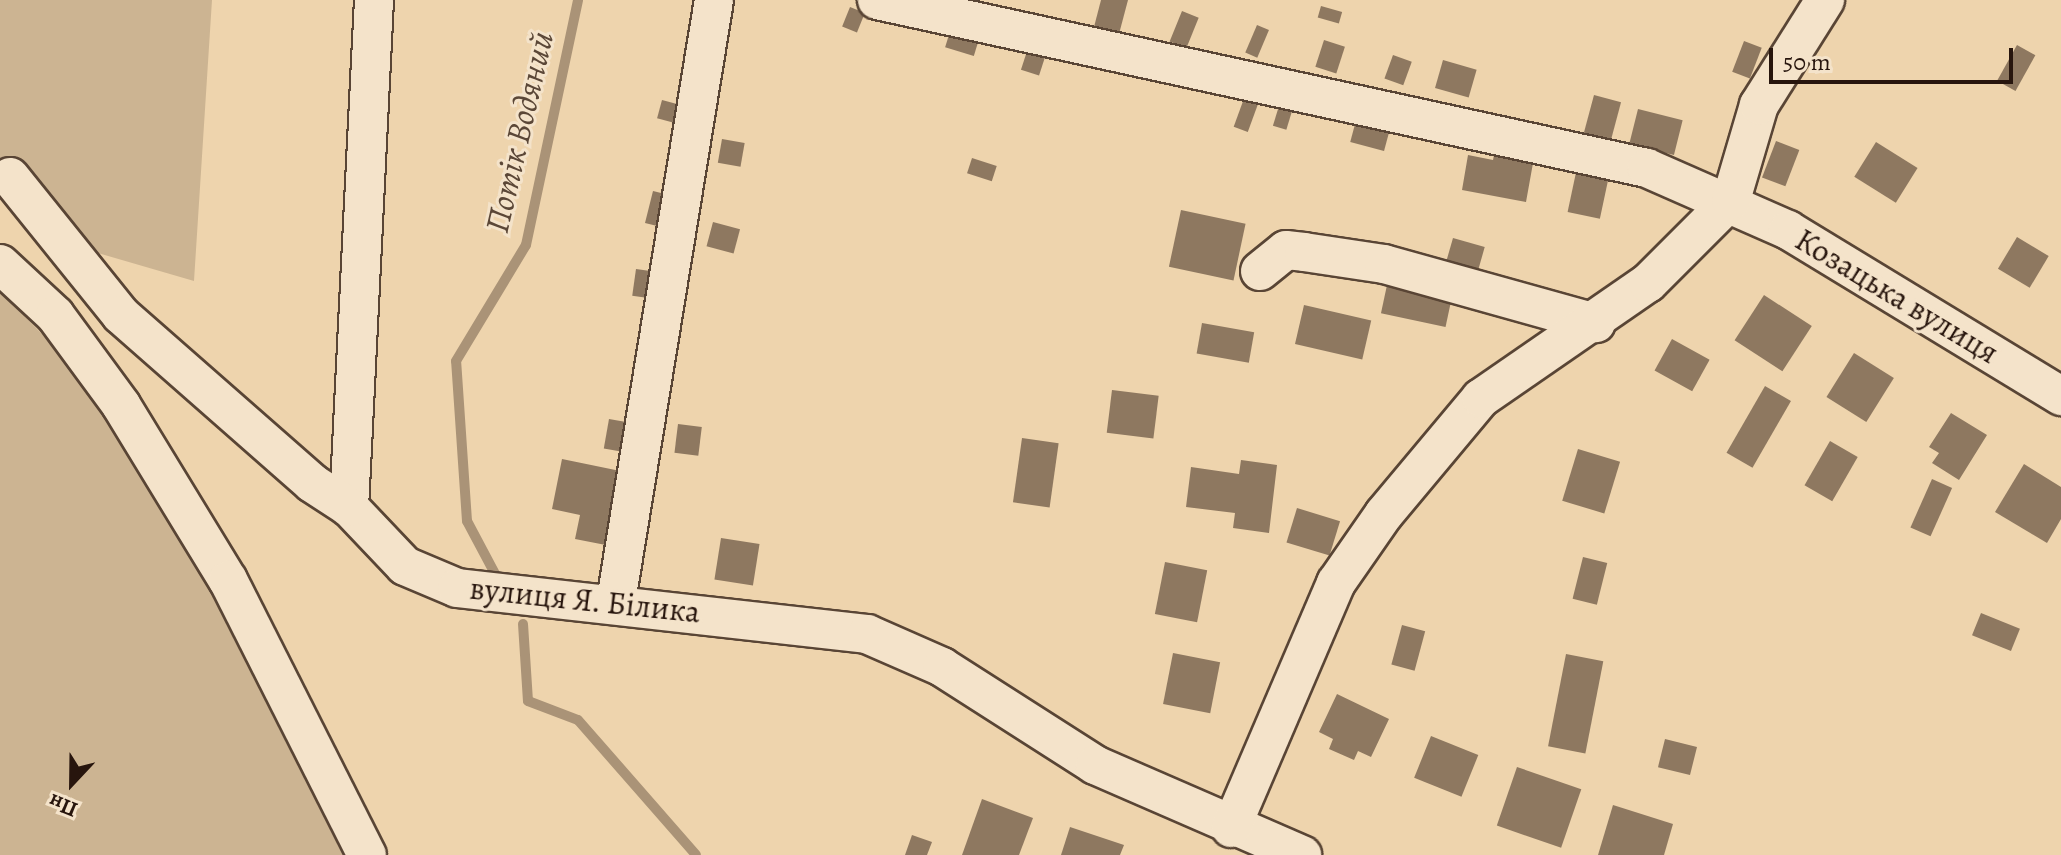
<!DOCTYPE html>
<html>
<head>
<meta charset="utf-8">
<style>
	body { margin:0 }
	#map { position:relative; width:2061px; height:855px; overflow:hidden; background:#eed4ad; font-family:Alegreya,serif }
	div>[style] { position:absolute }
	[style*='--x'] { left:calc(var(--x)*1px); top:calc(var(--y)*1px); width:calc(var(--w)*1px); rotate:calc(var(--a)*1deg) }
	.green>* { inset:0; background:#ccb492 }
	.stream>* { height:10px; margin:-5px; padding:0 5px; transform-origin:5px; border-radius:5px; background:#aa9377 }
	.building>* { inset:0; background:#8e7860; transform-origin:0 0 }
	.roads { filter:drop-shadow(2px 0 #594535) drop-shadow(-2px 0 #594535) drop-shadow(0 2px #594535) drop-shadow(0 -2px #594535) }
	.minor>* { height:38px; margin:-19px; padding:0 19px; transform-origin:19px; border-radius:19px; background:#f4e3ca }
	span { translate:-50% -50%; white-space:nowrap; text-align:center; line-height:1.15; -webkit-text-stroke:6px #f4e3ca; paint-order:stroke }
	.street-label { font-size:32px; color:#27150d }
	.water-label { font-size:34px; color:#5b4737; font-style:italic }
	.north { position:absolute; left:32px; top:743px; width:80px; height:80px; -webkit-text-stroke:6px #f4e3ca; paint-order:stroke; rotate:202deg; font-size:22px; font-weight:700; line-height:32px; text-align:center; color:#27150d }
	.north::after { content:''; display:block; margin:auto; width:28px; height:36px; background:#27150d; clip-path:polygon(50% 0,100% 100%,50% 72%,0 100%) }
	.scale { position:absolute; left:1769px; top:48px; width:244px; height:36px; box-sizing:border-box; border:4px solid #27150d; border-top:0; padding-left:10px; font-size:24px; line-height:28px; white-space:nowrap; color:#27150d; -webkit-text-stroke:6px #f4e3ca; paint-order:stroke }
</style>
</head>
<body>
<div id="map">
	<div class="green">
		<i style="clip-path:polygon(0 0,212px 0,194px 281px,91px 251px,35px 177px,0 158px)"></i>
		<i style="clip-path:polygon(0 291px,127px 421px,355px 855px,0 855px)"></i>
	</div>
	<div class="stream">
		<i style="--x:501;--y:585;--w:72;--a:-118"></i>
		<i style="--x:467;--y:521;--w:160;--a:-93.9"></i>
		<i style="--x:456;--y:361;--w:135;--a:-58.9"></i>
		<i style="--x:526;--y:245;--w:250;--a:-78"></i>
		<i style="--x:523;--y:624;--w:77;--a:86.3"></i>
		<i style="--x:528;--y:701;--w:53;--a:20.8"></i>
		<i style="--x:578;--y:720;--w:179;--a:48.8"></i>
	</div>
	<div class="building">
		<i style="clip-path:polygon(1101px 0,1128px 0,1119px 34px,1094px 27px)"></i>
		<i style="left:1321px;top:6px;width:22px;height:12px;rotate:16deg"></i>
		<i style="left:850px;top:7px;width:16px;height:21px;rotate:22deg"></i>
		<i style="left:1182px;top:11px;width:18px;height:33px;rotate:22deg"></i>
		<i style="left:1257px;top:25px;width:13px;height:30px;rotate:23deg"></i>
		<i style="left:951px;top:28px;width:30px;height:20px;rotate:17deg"></i>
		<i style="left:1324px;top:40px;width:22px;height:28px;rotate:18deg"></i>
		<i style="left:1744px;top:41px;width:19px;height:33px;rotate:21deg"></i>
		<i style="left:1029px;top:45px;width:19px;height:26px;rotate:18deg"></i>
		<i style="left:2017px;top:45px;width:21px;height:41px;rotate:29deg"></i>
		<i style="left:1393px;top:55px;width:20px;height:25px;rotate:20deg"></i>
		<i style="left:1443px;top:60px;width:35px;height:29px;rotate:16deg"></i>
		<i style="left:1246px;top:93px;width:15px;height:36px;rotate:20deg"></i>
		<i style="left:1594px;top:95px;width:28px;height:39px;rotate:15deg"></i>
		<i style="left:1282px;top:96px;width:14px;height:31px;rotate:17deg"></i>
		<i style="left:662px;top:100px;width:27px;height:19px;rotate:15deg"></i>
		<i style="left:1638px;top:109px;width:46px;height:36px;rotate:14deg"></i>
		<i style="left:1358px;top:113px;width:35px;height:30px;rotate:15deg"></i>
		<i style="left:722px;top:139px;width:23px;height:24px;rotate:10deg"></i>
		<i style="left:1776px;top:141px;width:25px;height:39px;rotate:21deg"></i>
		<i style="left:1876px;top:142px;width:49px;height:41px;rotate:32deg"></i>
		<i style="clip-path:polygon(1496px 145px,1535px 152px,1526px 202px,1462px 190px,1468px 155px,1493px 160px)"></i>
		<i style="left:972px;top:158px;width:26px;height:16px;rotate:18deg"></i>
		<i style="left:1578px;top:163px;width:33px;height:50px;rotate:12deg"></i>
		<i style="left:653px;top:191px;width:21px;height:33px;rotate:14deg"></i>
		<i style="left:1181px;top:210px;width:66px;height:58px;rotate:12deg"></i>
		<i style="left:713px;top:222px;width:28px;height:25px;rotate:15deg"></i>
		<i style="left:2017px;top:237px;width:37px;height:37px;rotate:31deg"></i>
		<i style="left:1453px;top:238px;width:33px;height:25px;rotate:16deg"></i>
		<i style="left:636px;top:269px;width:27px;height:27px;rotate:8deg"></i>
		<i style="left:1387px;top:285px;width:66px;height:29px;rotate:12deg"></i>
		<i style="left:1764px;top:295px;width:57px;height:54px;rotate:33deg"></i>
		<i style="left:1304px;top:305px;width:69px;height:40px;rotate:13deg"></i>
		<i style="left:1202px;top:323px;width:53px;height:31px;rotate:10deg"></i>
		<i style="left:1672px;top:339px;width:43px;height:36px;rotate:29deg"></i>
		<i style="left:1854px;top:353px;width:47px;height:52px;rotate:32deg"></i>
		<i style="left:1765px;top:386px;width:30px;height:77px;rotate:30deg"></i>
		<i style="left:1112px;top:390px;width:47px;height:43px;rotate:7deg"></i>
		<i style="clip-path:polygon(1951px 413px,1987px 435px,1959px 480px,1932px 463px,1939px 453px,1929px 447px)"></i>
		<i style="left:609px;top:419px;width:29px;height:30px;rotate:10deg"></i>
		<i style="left:678px;top:424px;width:24px;height:29px;rotate:7deg"></i>
		<i style="left:1022px;top:438px;width:37px;height:65px;rotate:8deg"></i>
		<i style="left:1830px;top:441px;width:32px;height:51px;rotate:30deg"></i>
		<i style="left:1578px;top:449px;width:44px;height:54px;rotate:17deg"></i>
		<i style="clip-path:polygon(562px 459px,630px 473px,616px 547px,575px 539px,580px 515px,552px 509px)"></i>
		<i style="clip-path:polygon(1241px 460px,1277px 465px,1269px 533px,1233px 528px,1235px 513px,1186px 507px,1191px 467px,1239px 474px)"></i>
		<i style="clip-path:polygon(2024px 464px,2061px 487px,2061px 519px,2047px 543px,1995px 512px)"></i>
		<i style="left:1932px;top:479px;width:22px;height:53px;rotate:24deg"></i>
		<i style="left:1297px;top:508px;width:45px;height:36px;rotate:17deg"></i>
		<i style="left:721px;top:538px;width:39px;height:42px;rotate:9deg"></i>
		<i style="left:1583px;top:557px;width:25px;height:43px;rotate:14deg"></i>
		<i style="left:1165px;top:562px;width:43px;height:53px;rotate:11deg"></i>
		<i style="left:1981px;top:613px;width:42px;height:24px;rotate:22deg"></i>
		<i style="left:1402px;top:625px;width:24px;height:41px;rotate:15deg"></i>
		<i style="left:1173px;top:653px;width:48px;height:52px;rotate:11deg"></i>
		<i style="left:1566px;top:654px;width:38px;height:94px;rotate:11deg"></i>
		<i style="clip-path:polygon(1337px 694px,1389px 719px,1371px 757px,1358px 751px,1354px 760px,1329px 749px,1333px 739px,1319px 732px)"></i>
		<i style="left:1431px;top:736px;width:51px;height:45px;rotate:22deg"></i>
		<i style="left:1665px;top:739px;width:33px;height:29px;rotate:14deg"></i>
		<i style="left:1517px;top:767px;width:68px;height:62px;rotate:19deg"></i>
		<i style="clip-path:polygon(982px 799px,1033px 818px,1019px 855px,962px 855px)"></i>
		<i style="clip-path:polygon(1613px 805px,1673px 824px,1664px 855px,1598px 855px)"></i>
		<i style="clip-path:polygon(1070px 827px,1124px 845px,1120px 855px,1061px 855px)"></i>
		<i style="clip-path:polygon(912px 835px,932px 842px,927px 855px,905px 855px)"></i>
	</div>
	<div class="roads">
		<div class="minor">
			<i style="--x:374;--y:0;--w:508;--a:92.82"></i>
			<i style="--x:349;--y:507;--w:81;--a:46.5"></i>
			<i style="--x:405;--y:566;--w:56;--a:22.9"></i>
			<i style="--x:457;--y:588;--w:413;--a:6.4"></i>
			<i style="--x:867;--y:634;--w:82;--a:23.7"></i>
			<i style="--x:942;--y:667;--w:182;--a:32.6"></i>
			<i style="--x:1095;--y:765;--w:226;--a:23.5"></i>
			<i style="--x:877;--y:0;--w:788;--a:12.31"></i>
			<i style="--x:1647;--y:168;--w:154;--a:23.7"></i>
			<i style="--x:1788;--y:230;--w:320;--a:31.3"></i>
			<i style="--x:10;--y:177;--w:177;--a:51.2"></i>
			<i style="--x:121;--y:315;--w:254;--a:41.3"></i>
			<i style="--x:312;--y:483;--w:44;--a:33"></i>
			<i style="--x:0;--y:264;--w:75;--a:42.8"></i>
			<i style="--x:55;--y:315;--w:112;--a:53.7"></i>
			<i style="--x:121;--y:405;--w:205;--a:58.6"></i>
			<i style="--x:228;--y:580;--w:308;--a:63.2"></i>
			<i style="--x:1260;--y:271;--w:33;--a:-39"></i>
			<i style="--x:1286;--y:250;--w:18;--a:6"></i>
			<i style="--x:1304;--y:252;--w:81;--a:8.5"></i>
			<i style="--x:1384;--y:264;--w:220;--a:15.6"></i>
			<i style="--x:616;--y:601;--w:609;--a:-80.74"></i>
			<i style="--x:1231;--y:828;--w:267;--a:-66.8"></i>
			<i style="--x:1336;--y:583;--w:84;--a:-55.2"></i>
			<i style="--x:1384;--y:514;--w:151;--a:-50.1"></i>
			<i style="--x:1481;--y:398;--w:203;--a:-34.6"></i>
			<i style="--x:1648;--y:283;--w:117;--a:-45"></i>
			<i style="--x:1731;--y:200;--w:99;--a:-73.6"></i>
			<i style="--x:1759;--y:105;--w:124;--a:-57.8"></i>
		</div>
	</div>
	<div class="street-label">
		<span style="left:1897px;top:296px;rotate:31deg">Козацька вулиця</span>
		<span style="left:585px;top:600px;rotate:6deg">вулиця Я. Білика</span>
	</div>
	<div class="water-label">
		<span style="left:519px;top:132px;rotate:-77deg">Потік Водяний</span>
	</div>
	<div class="north">Пн</div>
	<div class="scale">50 m</div>
</div>
</body>
</html>
